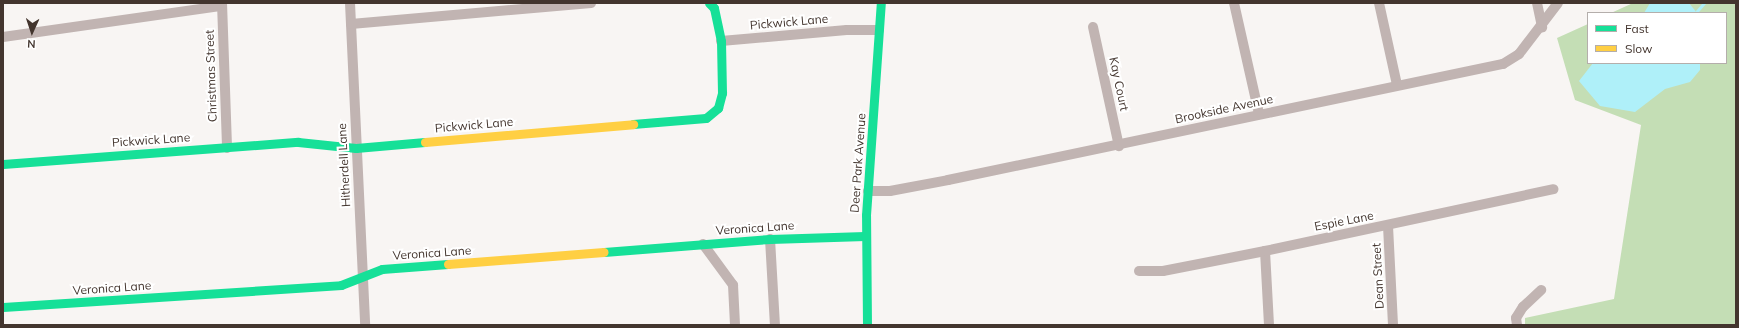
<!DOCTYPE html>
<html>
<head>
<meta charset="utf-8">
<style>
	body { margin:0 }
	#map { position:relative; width:1739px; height:328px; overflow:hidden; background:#f8f5f3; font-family:Mulish,sans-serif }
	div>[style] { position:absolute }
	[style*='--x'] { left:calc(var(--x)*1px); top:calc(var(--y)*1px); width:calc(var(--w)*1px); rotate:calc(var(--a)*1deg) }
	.forest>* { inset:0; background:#c4deb5 }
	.water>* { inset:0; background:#aff0f9 }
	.stream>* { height:3px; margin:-1.5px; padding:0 1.5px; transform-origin:1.5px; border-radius:1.5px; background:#aff0f9 }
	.street>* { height:10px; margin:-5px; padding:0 5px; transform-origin:5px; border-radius:5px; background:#c1b4b2 }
	.fast>* { height:9px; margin:-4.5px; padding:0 4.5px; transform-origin:4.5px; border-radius:4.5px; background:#16e098 }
	.slow>* { height:9px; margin:-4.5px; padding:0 4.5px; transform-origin:4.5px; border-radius:4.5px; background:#ffcf43 }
	span { translate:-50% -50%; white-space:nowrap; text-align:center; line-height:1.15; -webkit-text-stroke:4px #fff; paint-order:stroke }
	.street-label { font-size:12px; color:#43352e }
	.frame { position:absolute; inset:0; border:4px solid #43352e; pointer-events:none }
	.legend { position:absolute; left:1587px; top:12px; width:140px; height:52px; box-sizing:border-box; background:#fff; border:1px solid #b4aeab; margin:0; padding:5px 7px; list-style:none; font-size:12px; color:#43352e }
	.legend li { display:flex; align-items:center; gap:8px; height:20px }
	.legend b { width:20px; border:1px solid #b4aeab }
	.north { position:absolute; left:12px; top:12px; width:40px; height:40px; -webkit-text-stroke:3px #fff; paint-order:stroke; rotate:183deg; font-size:11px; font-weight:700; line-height:16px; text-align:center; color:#43352e }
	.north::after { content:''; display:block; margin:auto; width:14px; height:18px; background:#43352e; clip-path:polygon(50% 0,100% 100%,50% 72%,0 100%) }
</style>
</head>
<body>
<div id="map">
	<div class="forest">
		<i style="clip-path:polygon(1633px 3px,1736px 3px,1736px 325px,1525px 325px,1525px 318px,1614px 299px,1641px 125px,1575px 100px,1557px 38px,1588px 24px,1588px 63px,1726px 63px,1726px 13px,1611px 13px)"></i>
	</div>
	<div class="water">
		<i style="clip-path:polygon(1650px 3px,1689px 3px,1697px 13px,1644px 13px)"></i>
		<i style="clip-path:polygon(1593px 63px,1700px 63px,1700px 70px,1690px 82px,1665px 89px,1635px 112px,1600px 106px,1579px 81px)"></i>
	</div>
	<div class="stream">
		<i style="--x:1697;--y:11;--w:11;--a:-49"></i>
	</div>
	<div class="street">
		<i style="--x:222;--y:3;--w:145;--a:88"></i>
		<i style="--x:350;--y:3;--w:322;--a:87.3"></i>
		<i style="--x:1234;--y:3;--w:114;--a:77.3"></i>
		<i style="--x:1379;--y:3;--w:84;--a:77.6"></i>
		<i style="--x:1537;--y:3;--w:25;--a:78"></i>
		<i style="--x:351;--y:24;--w:241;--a:-5"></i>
		<i style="--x:1093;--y:27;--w:122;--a:77.7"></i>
		<i style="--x:3;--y:37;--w:221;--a:-8.1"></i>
		<i style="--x:721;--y:41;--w:126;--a:-5"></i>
		<i style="--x:847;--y:30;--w:32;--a:0"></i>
		<i style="--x:868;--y:191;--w:22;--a:0"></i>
		<i style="--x:890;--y:191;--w:59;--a:-10.7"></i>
		<i style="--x:948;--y:180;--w:567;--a:-11.81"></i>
		<i style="--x:1503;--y:64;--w:19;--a:-32"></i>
		<i style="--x:1519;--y:54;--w:64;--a:-52.6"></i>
		<i style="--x:1388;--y:226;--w:99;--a:87.1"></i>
		<i style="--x:770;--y:239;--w:86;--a:86.7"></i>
		<i style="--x:703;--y:244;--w:51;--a:53.8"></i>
		<i style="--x:733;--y:285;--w:40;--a:87.1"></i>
		<i style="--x:1265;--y:251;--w:74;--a:86.9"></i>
		<i style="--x:1139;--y:271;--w:24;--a:0"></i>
		<i style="--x:1163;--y:271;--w:104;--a:-11.1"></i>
		<i style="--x:1265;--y:251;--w:295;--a:-12.1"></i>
		<i style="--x:1517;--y:325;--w:7;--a:-98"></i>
		<i style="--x:1516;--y:318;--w:13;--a:-58"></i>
		<i style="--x:1523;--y:307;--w:25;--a:-43"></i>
	</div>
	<div class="fast">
		<i style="--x:633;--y:124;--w:73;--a:-4.7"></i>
		<i style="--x:706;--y:118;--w:16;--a:-40"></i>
		<i style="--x:718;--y:108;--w:16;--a:-75"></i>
		<i style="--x:722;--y:93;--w:52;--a:-91.1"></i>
		<i style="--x:721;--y:41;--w:34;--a:-102"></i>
		<i style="--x:714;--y:8;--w:7;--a:-135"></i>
		<i style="--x:3;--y:164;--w:296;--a:-4.3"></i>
		<i style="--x:298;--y:142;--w:58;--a:5.9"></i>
		<i style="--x:356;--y:148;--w:69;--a:-5"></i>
		<i style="--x:604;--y:252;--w:167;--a:-4.5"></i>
		<i style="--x:770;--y:239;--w:95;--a:-1.8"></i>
		<i style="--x:3;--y:307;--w:339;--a:-3.7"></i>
		<i style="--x:341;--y:285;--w:44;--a:-21.3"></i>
		<i style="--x:382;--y:269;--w:66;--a:-4.3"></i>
		<i style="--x:867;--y:325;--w:110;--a:-90.5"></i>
		<i style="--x:866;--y:215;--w:213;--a:-86"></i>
	</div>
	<div class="slow">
		<i style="--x:425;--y:142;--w:209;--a:-4.9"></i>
		<i style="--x:448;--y:264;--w:156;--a:-4.4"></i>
	</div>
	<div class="street-label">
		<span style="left:789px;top:22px;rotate:-5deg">Pickwick Lane</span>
		<span style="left:211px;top:76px;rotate:-92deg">Christmas Street</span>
		<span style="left:1119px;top:84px;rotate:78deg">Kay Court</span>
		<span style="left:1224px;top:109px;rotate:-12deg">Brookside Avenue</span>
		<span style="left:474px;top:125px;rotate:-5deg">Pickwick Lane</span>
		<span style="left:151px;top:140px;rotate:-4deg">Pickwick Lane</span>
		<span style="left:858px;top:163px;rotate:-86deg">Deer Park Avenue</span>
		<span style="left:344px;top:165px;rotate:-93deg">Hitherdell Lane</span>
		<span style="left:1344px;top:221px;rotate:-11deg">Espie Lane</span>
		<span style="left:755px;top:228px;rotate:-4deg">Veronica Lane</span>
		<span style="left:432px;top:253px;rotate:-4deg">Veronica Lane</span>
		<span style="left:1378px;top:276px;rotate:-93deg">Dean Street</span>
		<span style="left:112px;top:288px;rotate:-4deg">Veronica Lane</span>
	</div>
	<div class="frame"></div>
	<ul class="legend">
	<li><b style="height:5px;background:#16e098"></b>Fast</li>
	<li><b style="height:5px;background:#ffcf43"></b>Slow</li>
	</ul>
	<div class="north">N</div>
</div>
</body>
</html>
